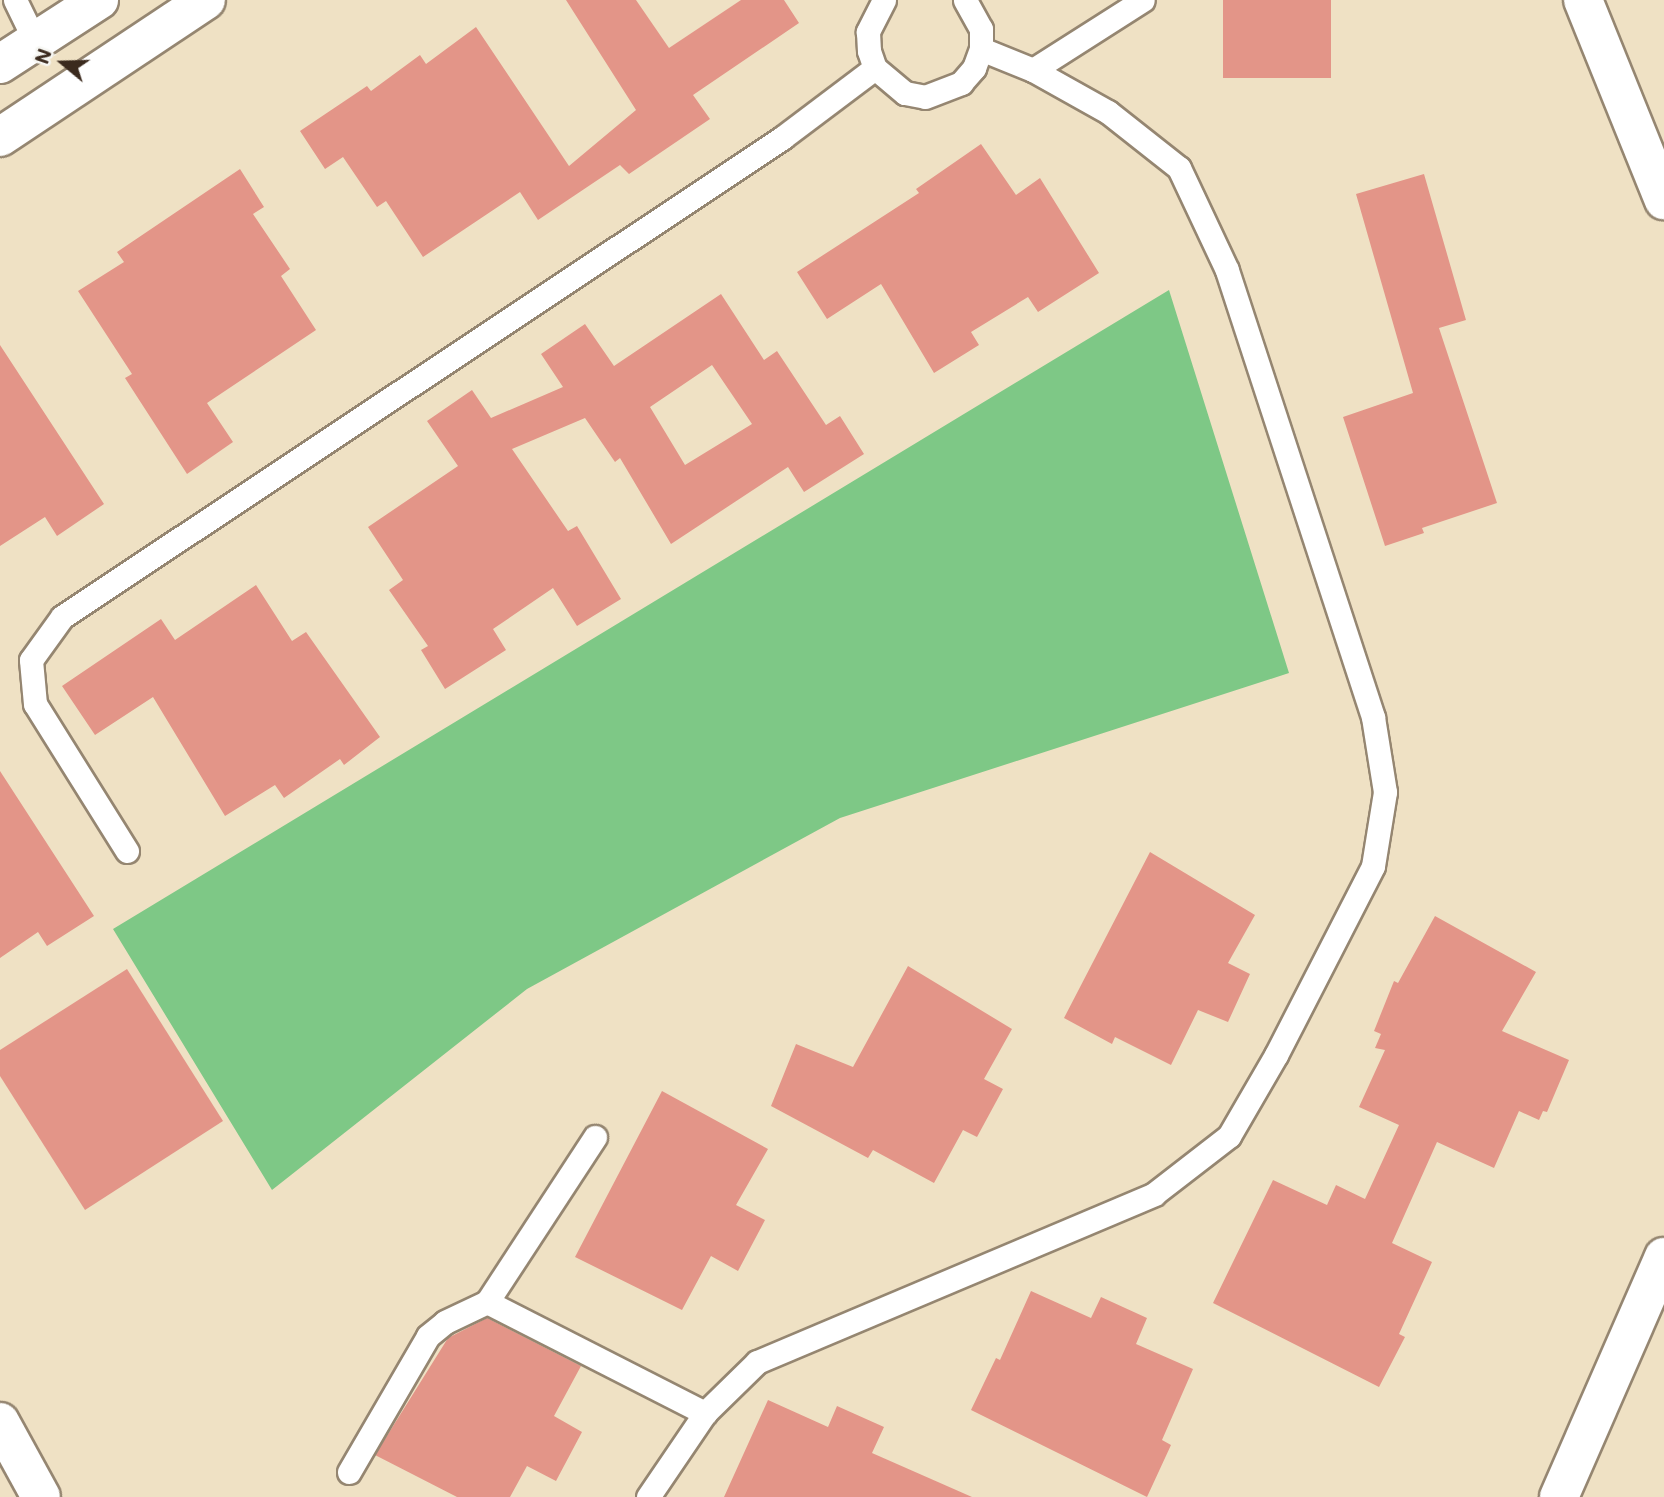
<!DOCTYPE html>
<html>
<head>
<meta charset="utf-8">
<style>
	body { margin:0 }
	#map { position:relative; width:1664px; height:1497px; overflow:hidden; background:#efe1c4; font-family:Mali,sans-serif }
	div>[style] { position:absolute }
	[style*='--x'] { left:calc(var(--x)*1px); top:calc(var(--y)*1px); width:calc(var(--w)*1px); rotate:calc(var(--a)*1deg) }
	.green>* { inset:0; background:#7ec886 }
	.building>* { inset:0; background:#e39588; transform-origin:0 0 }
	.roads { filter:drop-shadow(2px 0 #958671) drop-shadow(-2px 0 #958671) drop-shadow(0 2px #958671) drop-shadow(0 -2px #958671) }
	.service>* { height:23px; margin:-11.5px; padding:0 11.5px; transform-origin:11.5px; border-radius:11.5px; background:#fff }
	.minor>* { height:38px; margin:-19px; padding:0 19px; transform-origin:19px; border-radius:19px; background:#fff }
	.secondary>* { height:38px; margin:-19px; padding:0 19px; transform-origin:19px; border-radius:19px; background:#fff }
	.motorway>* { height:38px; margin:-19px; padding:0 19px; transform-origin:19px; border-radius:19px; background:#fff }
	span { translate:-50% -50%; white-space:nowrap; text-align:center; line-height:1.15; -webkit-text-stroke:5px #f6f6f2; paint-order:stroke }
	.north { position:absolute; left:28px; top:28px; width:70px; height:70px; -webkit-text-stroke:5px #f6f6f2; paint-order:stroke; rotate:289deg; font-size:19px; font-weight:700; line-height:28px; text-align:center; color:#3b2a1e }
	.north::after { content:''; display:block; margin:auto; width:24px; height:32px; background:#3b2a1e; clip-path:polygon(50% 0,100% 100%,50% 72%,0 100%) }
</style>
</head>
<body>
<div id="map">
	<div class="green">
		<i style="clip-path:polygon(1169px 290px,1289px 673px,840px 818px,527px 989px,272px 1190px,113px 929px)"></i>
	</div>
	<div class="building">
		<i style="clip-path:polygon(566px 0,636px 0,669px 48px,741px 0,784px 0,799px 23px,693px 95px,710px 119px,629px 174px,620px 165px,538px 220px,520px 192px,423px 257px,386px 201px,377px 207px,343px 157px,325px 169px,300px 131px,367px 86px,371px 91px,420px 55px,426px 64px,476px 27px,569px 166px,636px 110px)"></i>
		<i style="left:1223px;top:0;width:108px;height:78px"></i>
		<i style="clip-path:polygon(981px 144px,1016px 195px,1040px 178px,1099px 273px,1038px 312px,1028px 297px,971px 332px,979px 345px,934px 373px,881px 284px,827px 319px,797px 272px,919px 193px,916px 189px)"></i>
		<i style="clip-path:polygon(240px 169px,264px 207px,253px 214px,290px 269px,281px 276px,316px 330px,207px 403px,233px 442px,187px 474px,125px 378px,132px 374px,78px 291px,124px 262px,117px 252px)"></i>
		<i style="clip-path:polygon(1424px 174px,1466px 320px,1439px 328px,1497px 503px,1422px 528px,1424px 533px,1385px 546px,1343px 417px,1413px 393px,1356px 194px)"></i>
		<i style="clip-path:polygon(evenodd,721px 294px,764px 360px,777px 351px,826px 425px,840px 416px,864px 454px,804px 492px,788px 467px,671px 544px,620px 458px,615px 462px,585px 418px,512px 449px,568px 531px,577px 526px,621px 599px,577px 626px,553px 588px,493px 629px,506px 650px,445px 689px,421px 650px,428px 646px,389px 590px,403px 580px,368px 527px,458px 466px,427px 421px,472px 390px,491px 418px,563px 387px,541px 354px,585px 324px,614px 366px,721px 294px,712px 365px,752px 424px,685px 465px,650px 407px,712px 365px)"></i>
		<i style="clip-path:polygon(0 345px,104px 504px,57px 536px,45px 517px,0 546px)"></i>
		<i style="clip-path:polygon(256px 585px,292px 641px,306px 632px,380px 737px,344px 765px,340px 759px,284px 798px,275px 785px,225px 816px,153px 697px,95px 735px,62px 686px,161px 619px,175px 640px)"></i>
		<i style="clip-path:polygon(0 771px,94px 916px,47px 946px,38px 932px,0 958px)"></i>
		<i style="clip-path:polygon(1150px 852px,1255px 915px,1228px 963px,1250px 974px,1228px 1022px,1198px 1010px,1171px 1065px,1115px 1037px,1112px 1044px,1064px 1018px)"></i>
		<i style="clip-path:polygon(1435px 916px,1536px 972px,1502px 1031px,1569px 1060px,1547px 1112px,1543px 1111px,1539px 1120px,1519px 1111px,1494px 1168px,1437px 1142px,1392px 1243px,1432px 1262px,1399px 1334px,1405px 1337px,1379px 1387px,1213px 1303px,1273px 1180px,1327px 1205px,1336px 1185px,1365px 1199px,1399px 1125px,1359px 1107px,1385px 1050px,1375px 1048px,1381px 1034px,1374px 1031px,1394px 981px,1398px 983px)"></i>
		<i style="clip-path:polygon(908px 966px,1012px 1029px,984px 1079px,1003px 1089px,977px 1137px,963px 1130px,934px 1183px,873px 1150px,868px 1158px,771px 1106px,796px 1044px,853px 1067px)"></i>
		<i style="clip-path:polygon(127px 969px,223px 1121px,85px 1210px,0 1076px,0 1050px)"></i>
		<i style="clip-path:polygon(662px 1091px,768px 1149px,736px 1205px,765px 1220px,738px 1271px,711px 1256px,682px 1310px,575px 1257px)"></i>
		<i style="clip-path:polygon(1031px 1291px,1091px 1318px,1101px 1297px,1147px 1318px,1136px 1344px,1193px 1369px,1162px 1440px,1171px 1445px,1147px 1497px,971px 1410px,996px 1358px,1000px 1360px)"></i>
		<i style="clip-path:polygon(487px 1318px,581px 1366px,554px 1416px,582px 1432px,556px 1481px,527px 1466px,510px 1497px,457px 1497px,375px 1455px,448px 1338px)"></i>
		<i style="clip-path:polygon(768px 1400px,828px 1427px,837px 1406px,884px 1427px,872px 1453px,972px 1497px,724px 1497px)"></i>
	</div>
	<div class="roads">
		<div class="service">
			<i style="--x:15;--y:0;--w:46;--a:64"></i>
			<i style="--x:884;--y:0;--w:36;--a:117"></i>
			<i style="--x:868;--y:32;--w:19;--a:87"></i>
			<i style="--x:869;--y:51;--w:18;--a:71"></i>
			<i style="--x:875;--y:68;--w:39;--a:40"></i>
			<i style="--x:905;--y:93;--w:20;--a:11"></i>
			<i style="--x:925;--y:97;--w:39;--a:-21"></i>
			<i style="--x:961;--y:83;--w:20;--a:-49"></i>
			<i style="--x:974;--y:68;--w:20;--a:-70"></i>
			<i style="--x:981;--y:49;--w:20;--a:-90"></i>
			<i style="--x:981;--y:29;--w:33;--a:-119"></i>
			<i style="--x:1033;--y:70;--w:130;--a:-32.5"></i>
			<i style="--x:127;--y:851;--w:173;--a:-122"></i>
			<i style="--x:35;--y:704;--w:44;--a:-95.2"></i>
			<i style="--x:31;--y:660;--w:53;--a:-54.2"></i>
			<i style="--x:62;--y:617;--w:865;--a:-33.63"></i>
			<i style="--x:782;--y:138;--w:116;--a:-37"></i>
			<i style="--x:595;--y:1137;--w:197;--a:123.2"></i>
			<i style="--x:487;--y:1302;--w:245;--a:27"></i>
			<i style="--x:349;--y:1472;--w:157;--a:-59.8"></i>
			<i style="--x:428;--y:1336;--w:22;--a:-39"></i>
			<i style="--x:445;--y:1322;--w:47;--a:-25.5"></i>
			<i style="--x:648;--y:1497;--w:102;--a:-55.8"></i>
			<i style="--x:705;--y:1413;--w:73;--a:-44.4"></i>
			<i style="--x:757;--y:1362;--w:431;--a:-22.9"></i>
			<i style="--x:1154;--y:1194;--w:95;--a:-37.7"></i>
			<i style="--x:1229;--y:1136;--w:94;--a:-59.9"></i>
			<i style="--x:1276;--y:1055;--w:212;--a:-62.8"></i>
			<i style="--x:1373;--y:866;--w:75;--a:-80.8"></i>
			<i style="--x:1385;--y:792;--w:76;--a:-99.1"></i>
			<i style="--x:1373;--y:717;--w:470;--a:-108.1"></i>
			<i style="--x:1227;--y:270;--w:113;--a:-115.2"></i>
			<i style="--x:1179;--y:168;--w:90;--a:-141.7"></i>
			<i style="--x:1108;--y:112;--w:86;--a:-150.8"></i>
			<i style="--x:1033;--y:70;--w:56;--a:-158"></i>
		</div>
		<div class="minor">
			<i style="--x:0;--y:1422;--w:85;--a:61.3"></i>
		</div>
		<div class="secondary">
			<i style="--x:1583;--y:0;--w:216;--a:68"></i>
			<i style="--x:0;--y:64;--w:118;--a:-32.9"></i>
			<i style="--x:0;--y:137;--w:247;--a:-33.6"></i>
		</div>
		<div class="motorway">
			<i style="--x:1559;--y:1497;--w:262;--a:-66.4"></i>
		</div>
	</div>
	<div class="north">N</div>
</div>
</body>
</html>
